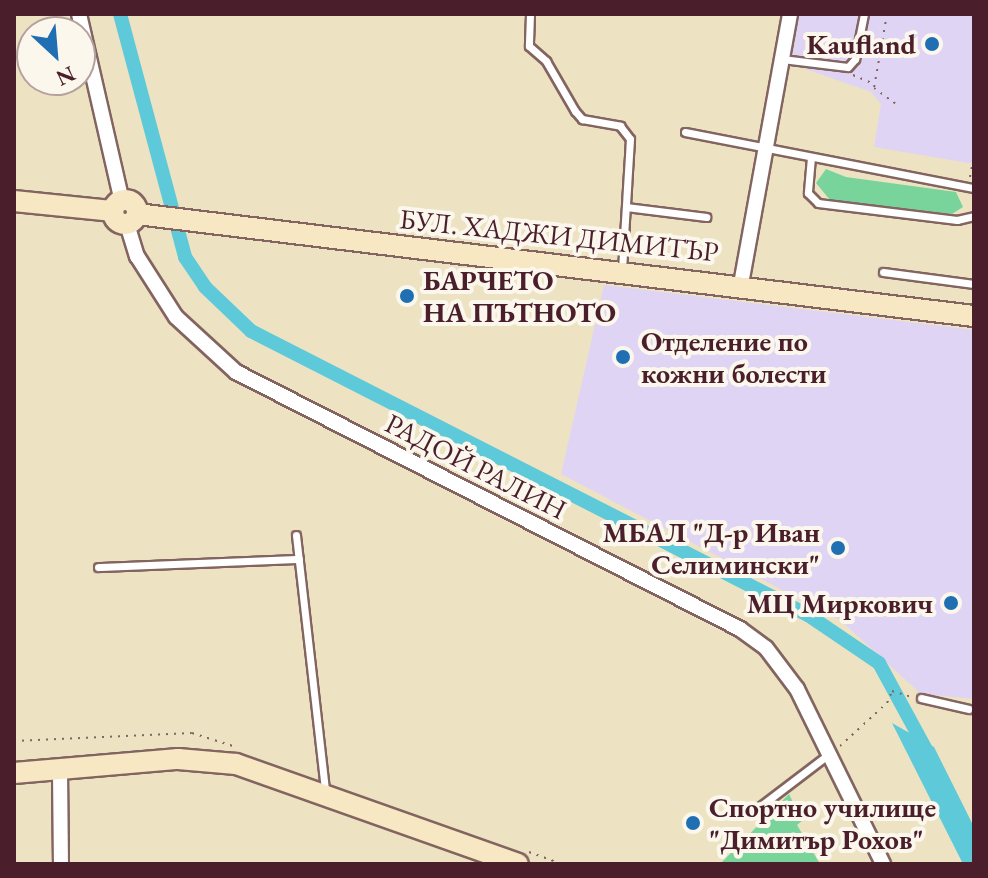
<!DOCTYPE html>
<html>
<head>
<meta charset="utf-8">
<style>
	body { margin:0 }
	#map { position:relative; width:988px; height:878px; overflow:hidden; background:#ede3c3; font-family:"EB Garamond",serif }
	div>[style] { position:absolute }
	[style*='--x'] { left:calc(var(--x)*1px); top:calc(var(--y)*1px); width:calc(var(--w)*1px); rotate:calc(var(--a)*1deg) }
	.built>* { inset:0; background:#e0d4f4 }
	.green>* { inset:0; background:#79d49b }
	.water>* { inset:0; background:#5ec9d9 }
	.canal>* { height:14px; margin:-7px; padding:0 7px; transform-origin:7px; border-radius:7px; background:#5ec9d9 }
	.path>* { height:2px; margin-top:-1px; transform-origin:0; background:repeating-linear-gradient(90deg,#836460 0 2px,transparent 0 8px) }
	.roads { filter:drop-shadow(2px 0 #836460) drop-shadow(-2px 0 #836460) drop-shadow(0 2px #836460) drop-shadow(0 -2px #836460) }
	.lane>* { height:7px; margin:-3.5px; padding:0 3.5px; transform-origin:3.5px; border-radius:3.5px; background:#fff }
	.street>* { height:14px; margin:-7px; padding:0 7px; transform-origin:7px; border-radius:7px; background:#fff }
	.secondary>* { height:20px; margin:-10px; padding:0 10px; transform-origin:10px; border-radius:10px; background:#f7e8c3 }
	.secondary>.ring { margin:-10px; padding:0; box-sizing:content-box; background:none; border:20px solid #f7e8c3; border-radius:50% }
	.dots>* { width:22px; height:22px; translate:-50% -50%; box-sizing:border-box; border:4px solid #fbf7ec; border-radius:50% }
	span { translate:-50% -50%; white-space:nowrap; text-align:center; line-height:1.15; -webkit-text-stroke:8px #fbf7ec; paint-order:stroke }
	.poi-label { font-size:28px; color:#4a1f2b; font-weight:700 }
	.right { translate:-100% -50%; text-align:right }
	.left { translate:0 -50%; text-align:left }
	.street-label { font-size:28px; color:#4a1f2b }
	.frame { position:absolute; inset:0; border:16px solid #4a1f2b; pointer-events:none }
	.north { position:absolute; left:16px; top:16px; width:80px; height:80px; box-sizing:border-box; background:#fbf7ec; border:2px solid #b4a19f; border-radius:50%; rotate:154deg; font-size:22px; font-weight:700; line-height:32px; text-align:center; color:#4a1f2b }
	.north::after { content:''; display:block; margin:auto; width:28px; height:36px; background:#1f6fb2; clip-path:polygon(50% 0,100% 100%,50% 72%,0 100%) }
</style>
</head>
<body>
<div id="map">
	<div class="built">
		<i style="clip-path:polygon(799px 14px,974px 14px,974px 164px,874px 147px,881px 104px,871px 92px,788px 63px)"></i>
		<i style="clip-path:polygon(604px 285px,974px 330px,974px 699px,921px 694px,841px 621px,561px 474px)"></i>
	</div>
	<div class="green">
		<i style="clip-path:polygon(826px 169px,846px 177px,956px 192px,963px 207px,952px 214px,830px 200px,816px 183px)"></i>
		<i style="clip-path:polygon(789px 794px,802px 821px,797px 825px,820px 864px,720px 864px)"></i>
	</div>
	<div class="water">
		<i style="clip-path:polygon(892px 723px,934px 747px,974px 827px,974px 864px,963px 864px)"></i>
	</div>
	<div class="canal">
		<i style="--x:120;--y:14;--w:252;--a:75"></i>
		<i style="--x:185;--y:257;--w:36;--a:56"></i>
		<i style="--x:205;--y:287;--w:64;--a:43.7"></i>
		<i style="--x:251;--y:331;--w:625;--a:27.02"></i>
		<i style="--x:808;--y:615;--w:86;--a:34.1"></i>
		<i style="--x:879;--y:663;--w:105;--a:61.5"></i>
	</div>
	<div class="path">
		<i style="--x:887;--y:14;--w:75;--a:100"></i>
		<i style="--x:874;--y:88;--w:31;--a:36"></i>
		<i style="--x:853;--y:75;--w:21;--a:23"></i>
		<i style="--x:970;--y:177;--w:22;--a:-80"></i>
		<i style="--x:14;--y:741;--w:178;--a:-2.6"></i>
		<i style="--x:192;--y:733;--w:43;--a:17.6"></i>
		<i style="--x:840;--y:746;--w:64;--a:-42.5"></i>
		<i style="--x:887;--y:703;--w:13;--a:-67"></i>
		<i style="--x:892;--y:691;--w:21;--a:17"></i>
		<i style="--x:529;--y:852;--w:35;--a:20"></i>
	</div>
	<div class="roads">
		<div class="lane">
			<i style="--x:530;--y:14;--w:32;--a:92"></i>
			<i style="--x:529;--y:46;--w:23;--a:41"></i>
			<i style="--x:546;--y:61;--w:58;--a:59.9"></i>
			<i style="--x:575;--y:111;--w:11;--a:49"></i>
			<i style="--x:582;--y:119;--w:39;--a:10"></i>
			<i style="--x:620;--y:126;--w:16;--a:52"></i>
			<i style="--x:630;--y:139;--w:131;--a:93.5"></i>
			<i style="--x:782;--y:59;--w:66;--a:6.9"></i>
			<i style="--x:848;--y:67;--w:11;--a:-49"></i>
			<i style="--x:855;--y:59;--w:46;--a:-78.7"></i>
			<i style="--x:685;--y:132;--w:294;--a:11"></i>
			<i style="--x:811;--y:157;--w:36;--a:95"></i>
			<i style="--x:808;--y:193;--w:14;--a:45"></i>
			<i style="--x:818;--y:203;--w:140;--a:7"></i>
			<i style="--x:957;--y:220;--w:17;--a:-13"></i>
			<i style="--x:626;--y:207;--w:81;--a:7.1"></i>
			<i style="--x:883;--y:272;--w:92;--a:7.5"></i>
			<i style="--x:296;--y:535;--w:258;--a:83.5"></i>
			<i style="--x:98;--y:567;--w:201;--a:-2.3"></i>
			<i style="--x:921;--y:698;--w:49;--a:12.9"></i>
			<i style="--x:758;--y:808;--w:89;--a:-37.3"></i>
		</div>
		<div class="street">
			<i style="--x:79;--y:14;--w:192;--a:77.1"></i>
			<i style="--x:127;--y:224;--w:34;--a:73"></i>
			<i style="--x:137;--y:256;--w:72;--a:57.4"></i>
			<i style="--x:176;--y:317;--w:81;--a:42.5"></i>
			<i style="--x:236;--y:372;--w:566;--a:27.02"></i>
			<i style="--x:740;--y:629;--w:32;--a:36"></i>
			<i style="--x:766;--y:648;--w:51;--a:52.9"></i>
			<i style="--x:797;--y:689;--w:195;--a:63.8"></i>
			<i style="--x:741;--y:284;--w:274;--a:-79.7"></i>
			<i style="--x:60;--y:771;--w:93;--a:89.4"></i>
		</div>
		<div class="secondary">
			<i class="ring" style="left:113px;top:200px;width:4px;height:4px"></i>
			<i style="--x:14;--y:201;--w:100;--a:5.8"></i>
			<i style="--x:137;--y:214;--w:843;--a:6.95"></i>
			<i style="--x:14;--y:773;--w:165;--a:-4.9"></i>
			<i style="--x:178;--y:759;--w:58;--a:4.9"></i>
			<i style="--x:236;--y:764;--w:299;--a:19.5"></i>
		</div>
	</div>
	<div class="dots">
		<i style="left:932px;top:44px;background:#1f6fb2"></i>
		<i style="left:407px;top:296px;background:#1f6fb2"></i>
		<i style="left:623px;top:357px;background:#1f6fb2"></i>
		<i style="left:838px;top:548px;background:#1f6fb2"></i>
		<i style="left:951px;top:603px;background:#1f6fb2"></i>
		<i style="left:693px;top:823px;background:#1f6fb2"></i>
	</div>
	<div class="poi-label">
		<span class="right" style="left:916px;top:44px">Kaufland</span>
		<span class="left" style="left:423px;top:296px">БАРЧЕТО<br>НА ПЪТНОТО</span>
		<span class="left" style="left:641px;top:357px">Отделение по<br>кожни болести</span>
		<span class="right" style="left:820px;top:548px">МБАЛ "Д-р Иван<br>Селимински"</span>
		<span class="right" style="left:933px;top:603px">МЦ Миркович</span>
		<span class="left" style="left:709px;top:823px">Спортно училище<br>"Димитър Рохов"</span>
	</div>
	<div class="street-label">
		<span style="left:559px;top:235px;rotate:6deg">БУЛ. ХАДЖИ ДИМИТЪР</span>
		<span style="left:476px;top:466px;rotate:27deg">РАДОЙ РАЛИН</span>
	</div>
	<div class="frame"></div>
	<div class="north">N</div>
</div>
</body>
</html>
